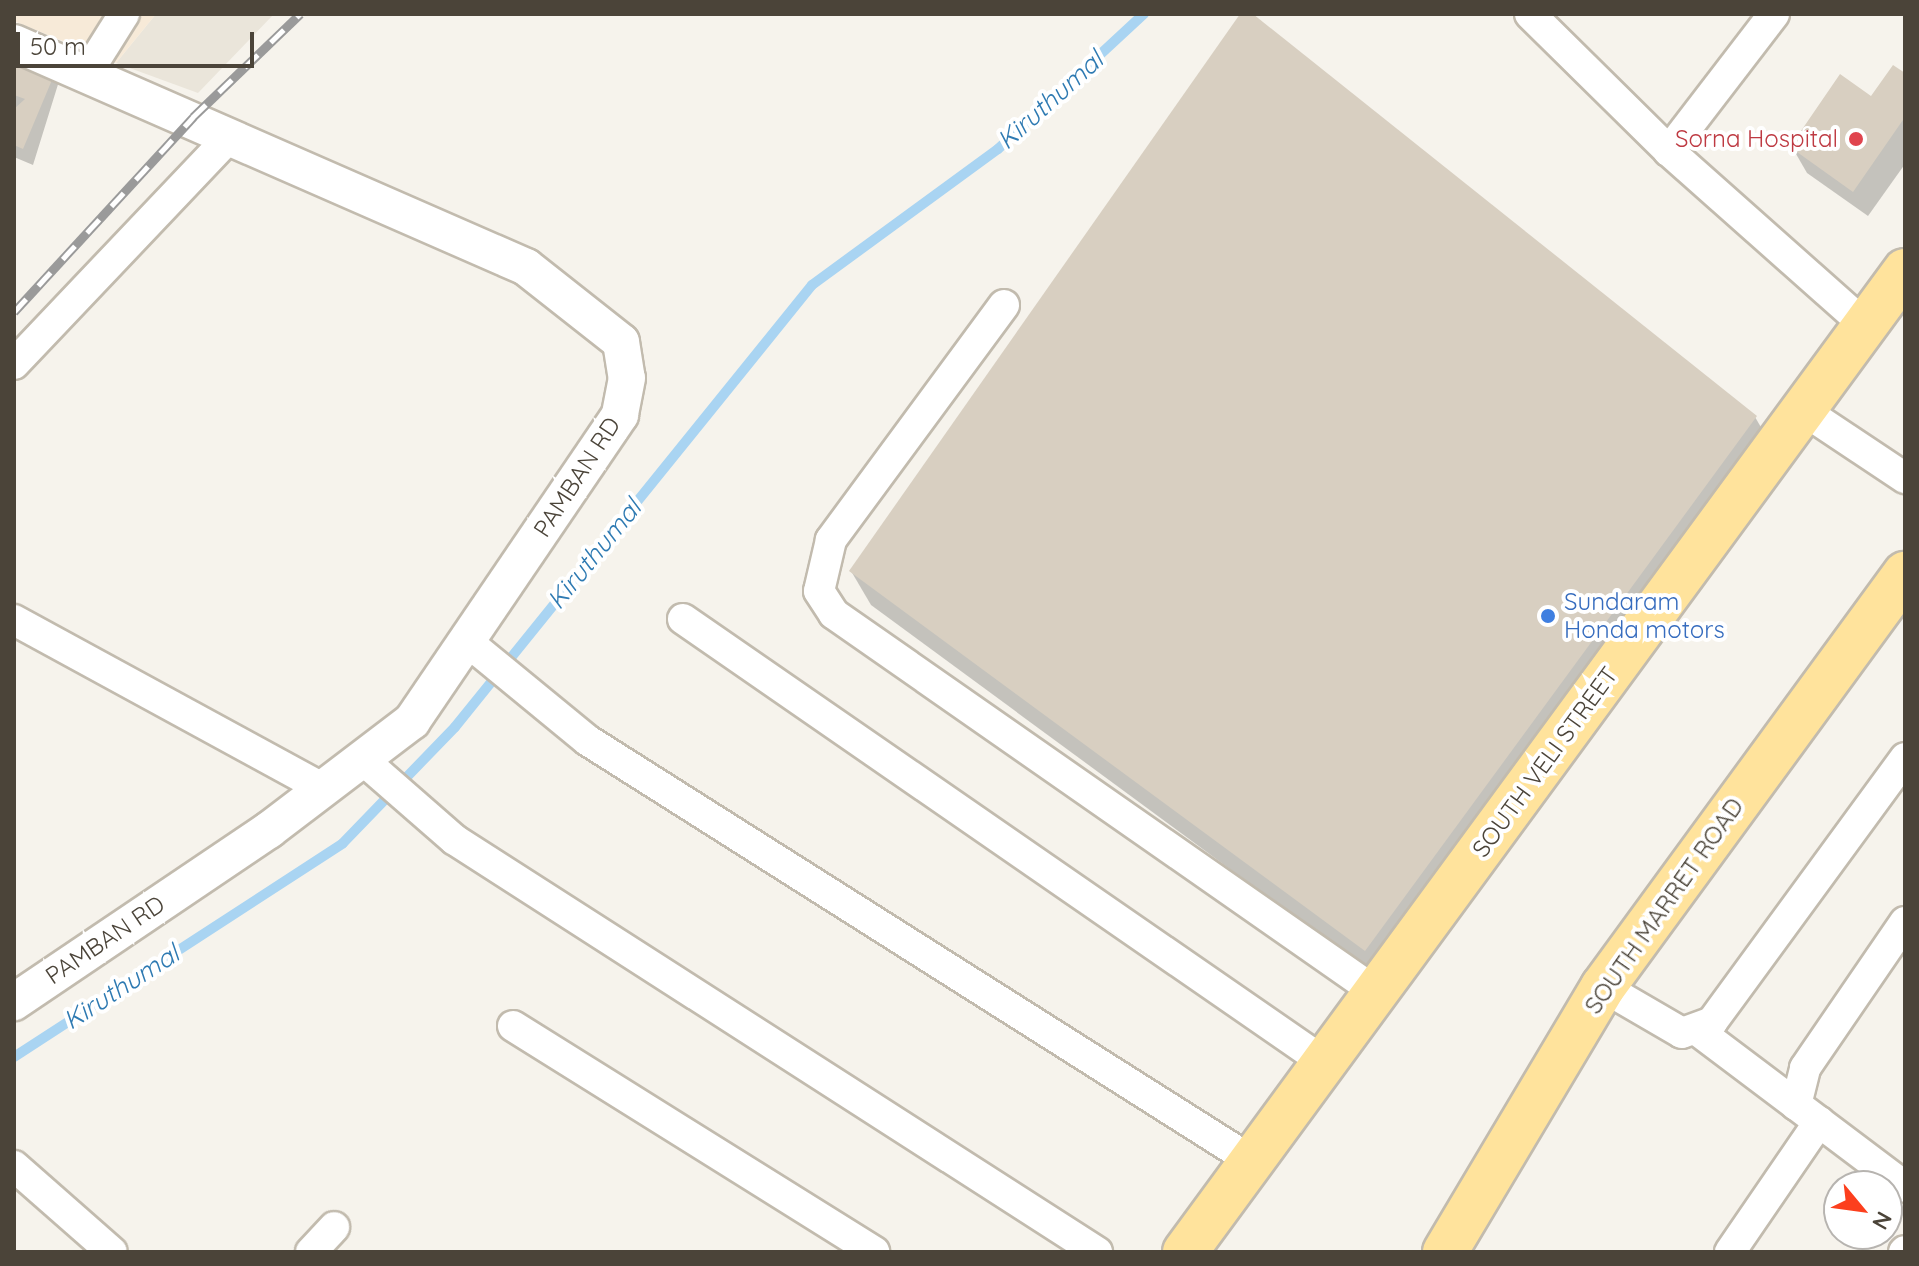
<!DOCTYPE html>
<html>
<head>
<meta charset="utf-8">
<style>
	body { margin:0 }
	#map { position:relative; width:1919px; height:1266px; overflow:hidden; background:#f6f3ec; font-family:Quicksand,sans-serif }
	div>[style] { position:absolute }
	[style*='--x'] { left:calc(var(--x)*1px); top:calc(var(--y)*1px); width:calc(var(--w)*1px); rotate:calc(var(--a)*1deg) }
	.residential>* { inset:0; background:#eae5da }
	.commercial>* { inset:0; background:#f7ead8 }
	.shadow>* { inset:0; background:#0003 }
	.stream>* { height:10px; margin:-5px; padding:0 5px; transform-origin:5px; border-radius:5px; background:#a9d4f2 }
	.building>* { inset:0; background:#d8cfc1 }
	.roads { filter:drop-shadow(2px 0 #c2bbae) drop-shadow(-2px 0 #c2bbae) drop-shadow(0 2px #c2bbae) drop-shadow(0 -2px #c2bbae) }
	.minor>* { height:30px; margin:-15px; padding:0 15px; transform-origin:15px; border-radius:15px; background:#fff }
	.tertiary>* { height:36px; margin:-18px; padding:0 18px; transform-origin:18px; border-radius:18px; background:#fff }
	.primary>* { height:44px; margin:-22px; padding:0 22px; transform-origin:22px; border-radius:22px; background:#ffe39c }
	.rail>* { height:9px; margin-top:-4.5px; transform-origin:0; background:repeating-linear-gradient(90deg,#fff 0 18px,#9a9a9a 0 36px); box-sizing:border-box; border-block:2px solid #9a9a9a }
	.dots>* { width:22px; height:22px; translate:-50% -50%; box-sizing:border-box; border:4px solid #fff; border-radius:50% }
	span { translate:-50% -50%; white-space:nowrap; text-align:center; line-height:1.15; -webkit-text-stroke:8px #fff; paint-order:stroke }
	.health-label { font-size:24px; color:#be3a42 }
	.right { translate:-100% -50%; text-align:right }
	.street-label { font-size:24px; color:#4b4439 }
	.shop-label { font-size:24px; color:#366cbe }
	.left { translate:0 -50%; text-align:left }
	.water-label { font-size:26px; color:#2e7ab2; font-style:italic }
	.frame { position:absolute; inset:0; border:16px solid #4b4439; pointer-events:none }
	.north { position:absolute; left:1823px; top:1170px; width:80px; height:80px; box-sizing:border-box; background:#fff; border:2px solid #b7b4b0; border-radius:50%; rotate:119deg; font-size:22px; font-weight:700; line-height:32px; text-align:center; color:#4b4439 }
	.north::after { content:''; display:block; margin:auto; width:28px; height:36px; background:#fc3f1d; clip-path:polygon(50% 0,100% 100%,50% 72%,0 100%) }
	.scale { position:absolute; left:16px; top:32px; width:238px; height:36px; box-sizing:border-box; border:4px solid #4b4439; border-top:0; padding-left:10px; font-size:24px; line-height:28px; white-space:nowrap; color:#4b4439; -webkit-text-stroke:6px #fff; paint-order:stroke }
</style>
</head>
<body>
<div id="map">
	<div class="residential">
		<i style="clip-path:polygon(156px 14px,274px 14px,198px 93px,116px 63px)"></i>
	</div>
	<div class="commercial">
		<i style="clip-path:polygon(14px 14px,156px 14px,116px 63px,14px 21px)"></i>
	</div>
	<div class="shadow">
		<i style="clip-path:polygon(1243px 14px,1755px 417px,1775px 451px,1385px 983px,871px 605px,851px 571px)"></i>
		<i style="clip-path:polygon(14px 53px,60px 78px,33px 165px,14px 157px,14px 112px,22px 110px,14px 107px)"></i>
		<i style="clip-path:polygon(1905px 75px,1905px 164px,1868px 216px,1807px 173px,1792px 147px)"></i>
	</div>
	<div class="stream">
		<i style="--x:14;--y:1057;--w:392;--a:-33"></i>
		<i style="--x:343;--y:843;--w:161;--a:-46"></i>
		<i style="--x:455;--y:727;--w:568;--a:-51.07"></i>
		<i style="--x:812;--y:285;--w:230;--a:-36.2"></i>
		<i style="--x:998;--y:149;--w:199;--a:-42.8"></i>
	</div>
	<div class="building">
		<i style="clip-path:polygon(1240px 14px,1253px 14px,1757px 416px,1365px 951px,849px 571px)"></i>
		<i style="clip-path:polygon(14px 51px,57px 68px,23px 149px,14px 145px,14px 109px,25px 99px,14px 95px)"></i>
		<i style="clip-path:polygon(1893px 65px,1905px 73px,1905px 117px,1853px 192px,1790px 147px,1840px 74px,1871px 96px)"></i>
	</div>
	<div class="roads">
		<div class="minor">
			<i style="--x:1530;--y:14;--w:195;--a:44.6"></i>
			<i style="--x:1774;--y:14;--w:173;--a:127.5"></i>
			<i style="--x:1669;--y:151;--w:262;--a:41.6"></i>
			<i style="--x:87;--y:73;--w:70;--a:-57.9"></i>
			<i style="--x:1004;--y:305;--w:292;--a:126.4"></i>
			<i style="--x:831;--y:540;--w:52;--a:103.2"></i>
			<i style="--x:819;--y:591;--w:27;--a:57"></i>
			<i style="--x:834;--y:614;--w:661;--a:34.89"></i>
			<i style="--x:14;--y:364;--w:314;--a:-46.5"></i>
			<i style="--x:1803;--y:410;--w:123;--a:33.7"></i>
			<i style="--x:683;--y:619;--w:779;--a:34.65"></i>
			<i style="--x:14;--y:620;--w:353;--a:28.6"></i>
			<i style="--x:469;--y:643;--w:153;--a:39.4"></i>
			<i style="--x:587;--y:740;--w:787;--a:32.34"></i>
			<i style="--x:362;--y:759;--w:123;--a:41.1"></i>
			<i style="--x:455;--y:840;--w:763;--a:32.69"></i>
			<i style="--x:1603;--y:987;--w:91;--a:30.2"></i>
			<i style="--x:1682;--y:1033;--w:32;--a:-20"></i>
			<i style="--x:1712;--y:1022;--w:327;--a:-53.8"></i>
			<i style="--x:513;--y:1026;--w:426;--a:32"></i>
			<i style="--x:1697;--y:1030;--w:261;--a:37"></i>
			<i style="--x:1796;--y:1105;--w:38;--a:-76"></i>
			<i style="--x:1805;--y:1068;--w:177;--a:-55.6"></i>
			<i style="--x:14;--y:1166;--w:130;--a:41.3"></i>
			<i style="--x:311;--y:1252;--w:34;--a:-47"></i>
			<i style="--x:1730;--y:1252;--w:158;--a:-55.6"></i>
			<i style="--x:1904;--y:1252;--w:1;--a:-45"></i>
		</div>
		<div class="tertiary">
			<i style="--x:14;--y:43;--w:559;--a:23.63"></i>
			<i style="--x:526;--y:267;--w:121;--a:38.3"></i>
			<i style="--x:621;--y:342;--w:36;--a:81"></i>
			<i style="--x:627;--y:378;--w:38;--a:101"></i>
			<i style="--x:620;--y:415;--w:370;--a:124.2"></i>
			<i style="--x:412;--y:721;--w:180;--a:142.7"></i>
			<i style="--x:269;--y:830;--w:308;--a:146"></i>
		</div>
		<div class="primary">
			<i style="--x:1185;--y:1252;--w:1217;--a:-53.72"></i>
			<i style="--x:1445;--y:1252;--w:309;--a:-59.2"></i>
			<i style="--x:1603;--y:987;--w:512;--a:-53.82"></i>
		</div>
	</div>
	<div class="rail">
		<i style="--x:14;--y:312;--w:265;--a:-47.4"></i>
		<i style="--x:193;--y:117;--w:149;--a:-43.9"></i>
	</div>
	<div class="dots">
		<i style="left:1856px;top:139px;background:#e0444e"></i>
		<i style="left:1548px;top:616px;background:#3f7fe0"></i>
	</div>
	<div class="health-label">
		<span class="right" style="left:1838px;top:139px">Sorna Hospital</span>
	</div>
	<div class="street-label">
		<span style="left:577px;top:477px;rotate:-57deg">PAMBAN RD</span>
		<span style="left:1545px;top:762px;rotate:-54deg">SOUTH VELI STREET</span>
		<span style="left:1664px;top:906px;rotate:-55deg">SOUTH MARRET ROAD</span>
		<span style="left:105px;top:940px;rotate:-34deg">PAMBAN RD</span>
	</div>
	<div class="shop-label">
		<span class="left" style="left:1564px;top:616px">Sundaram<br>Honda motors</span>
	</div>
	<div class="water-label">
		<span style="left:1050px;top:100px;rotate:-42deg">Kiruthumal</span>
		<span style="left:594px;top:554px;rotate:-51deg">Kiruthumal</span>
		<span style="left:121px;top:987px;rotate:-33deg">Kiruthumal</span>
	</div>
	<div class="frame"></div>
	<div class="north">N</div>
	<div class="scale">50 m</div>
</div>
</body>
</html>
